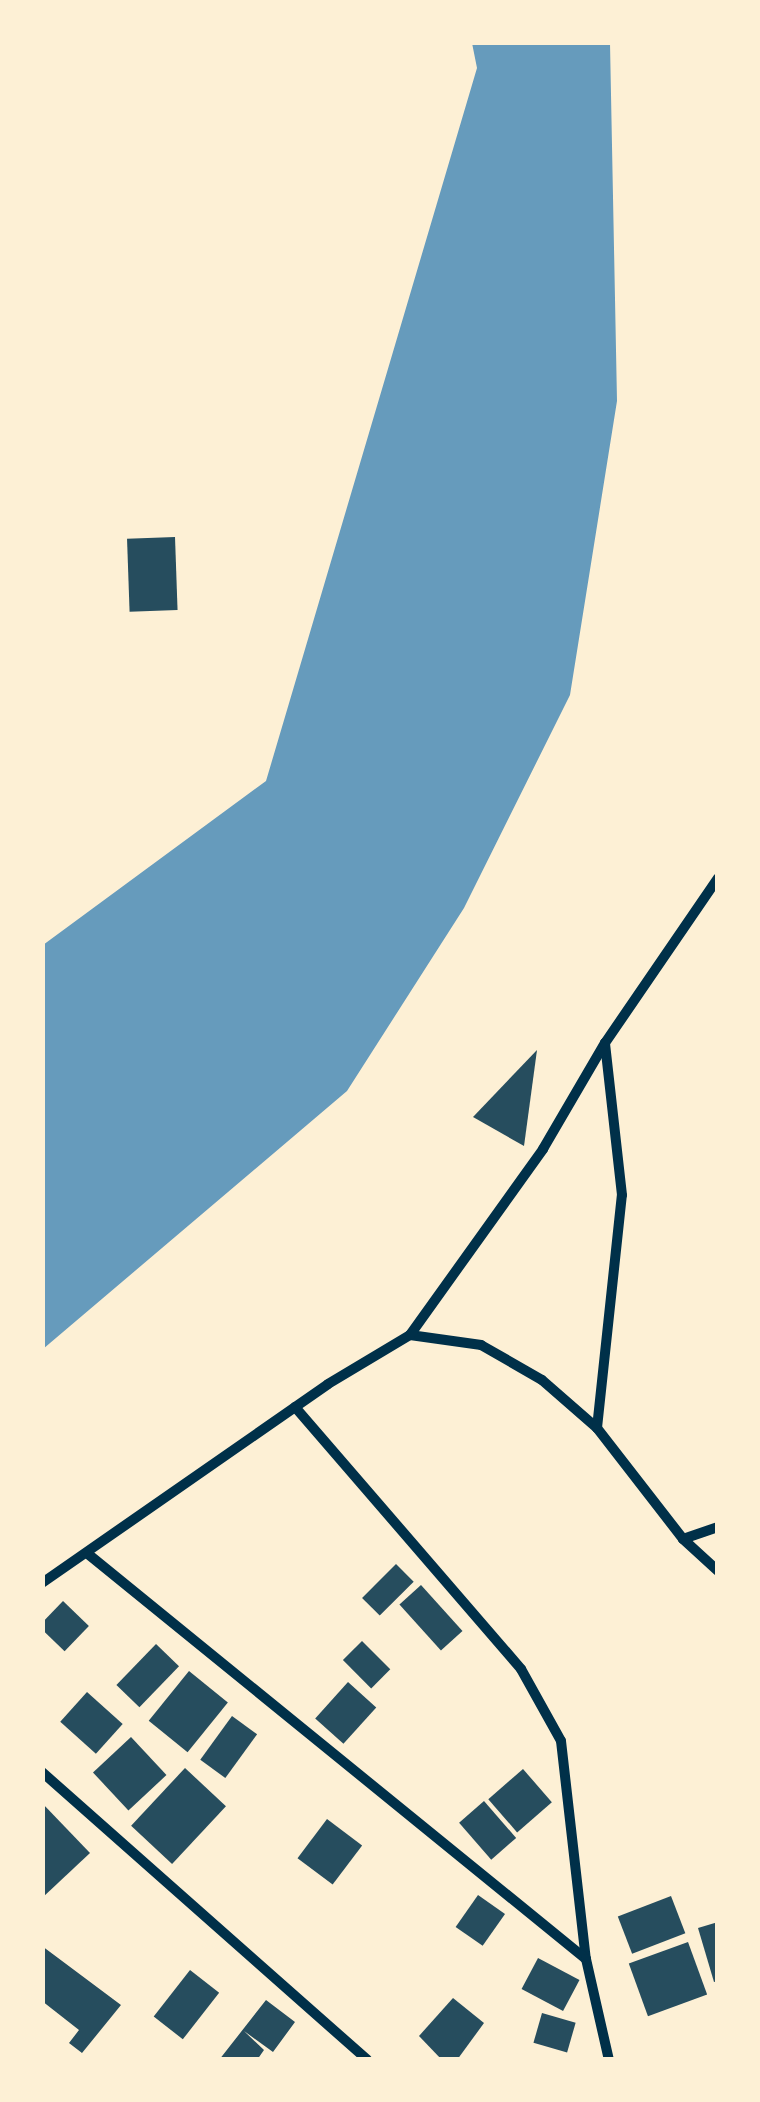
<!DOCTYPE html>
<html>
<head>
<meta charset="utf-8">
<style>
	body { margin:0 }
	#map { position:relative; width:760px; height:2102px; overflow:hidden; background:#fdf0d5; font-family:"PT Sans Narrow",sans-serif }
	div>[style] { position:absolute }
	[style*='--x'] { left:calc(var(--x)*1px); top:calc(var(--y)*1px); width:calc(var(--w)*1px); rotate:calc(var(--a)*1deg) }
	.water>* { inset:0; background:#669bbc }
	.building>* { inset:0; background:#264d5e; transform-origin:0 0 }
	.minor>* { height:10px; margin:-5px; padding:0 5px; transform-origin:5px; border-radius:5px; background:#003049 }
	span { translate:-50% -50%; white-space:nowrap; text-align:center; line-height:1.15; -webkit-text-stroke:8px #fdf0d5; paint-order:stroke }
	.frame { position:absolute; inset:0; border:45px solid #fdf0d5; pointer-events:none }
</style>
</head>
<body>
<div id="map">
	<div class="water">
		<i style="clip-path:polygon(472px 43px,610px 43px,617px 401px,570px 695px,464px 908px,347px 1091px,43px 1349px,43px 945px,266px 781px,477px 68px)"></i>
	</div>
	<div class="building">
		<i style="left:175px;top:537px;width:73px;height:48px;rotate:88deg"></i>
		<i style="clip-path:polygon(537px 1050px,524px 1146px,473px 1117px)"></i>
		<i style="left:396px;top:1564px;width:25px;height:48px;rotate:45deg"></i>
		<i style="left:421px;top:1585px;width:62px;height:29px;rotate:48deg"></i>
		<i style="left:63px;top:1601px;width:36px;height:35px;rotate:44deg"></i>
		<i style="left:362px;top:1641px;width:40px;height:27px;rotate:45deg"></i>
		<i style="left:156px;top:1644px;width:32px;height:57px;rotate:44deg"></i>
		<i style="left:189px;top:1671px;width:50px;height:64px;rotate:39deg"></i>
		<i style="left:348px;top:1682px;width:38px;height:49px;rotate:42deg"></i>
		<i style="left:87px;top:1692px;width:48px;height:40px;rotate:42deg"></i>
		<i style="left:232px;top:1716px;width:31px;height:54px;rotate:36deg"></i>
		<i style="left:131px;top:1737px;width:52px;height:52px;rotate:47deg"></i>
		<i style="left:185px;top:1768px;width:56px;height:79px;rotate:43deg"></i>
		<i style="left:523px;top:1769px;width:44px;height:46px;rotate:49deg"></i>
		<i style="left:484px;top:1801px;width:49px;height:33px;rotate:49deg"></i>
		<i style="clip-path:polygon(42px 1803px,90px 1853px,42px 1898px)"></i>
		<i style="left:327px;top:1819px;width:44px;height:49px;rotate:37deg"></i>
		<i style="left:478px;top:1895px;width:33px;height:39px;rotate:35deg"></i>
		<i style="left:671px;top:1896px;width:40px;height:57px;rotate:69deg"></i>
		<i style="clip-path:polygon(718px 1922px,718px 1981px,714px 1982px,698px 1928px)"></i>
		<i style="left:688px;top:1942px;width:56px;height:63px;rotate:70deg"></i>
		<i style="clip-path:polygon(42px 1946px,121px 2005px,82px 2053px,69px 2043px,79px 2030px,42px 2001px)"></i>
		<i style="left:538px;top:1958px;width:47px;height:35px;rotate:28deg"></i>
		<i style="left:190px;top:1970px;width:37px;height:59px;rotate:38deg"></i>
		<i style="clip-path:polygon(453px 1998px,484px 2023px,457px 2060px,442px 2060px,419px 2036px)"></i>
		<i style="clip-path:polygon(266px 2000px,295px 2022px,273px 2052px,244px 2031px,264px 2050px,257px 2060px,219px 2060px)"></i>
		<i style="left:542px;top:2013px;width:35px;height:31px;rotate:16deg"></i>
	</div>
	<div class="minor">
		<i style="--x:410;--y:1335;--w:72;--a:8"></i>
		<i style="--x:481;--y:1345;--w:70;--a:29.8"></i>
		<i style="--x:542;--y:1380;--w:73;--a:41.1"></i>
		<i style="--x:597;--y:1428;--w:140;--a:52.2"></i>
		<i style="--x:683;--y:1539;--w:47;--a:42.4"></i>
		<i style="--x:295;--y:1407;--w:346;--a:49.2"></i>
		<i style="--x:521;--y:1669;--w:82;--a:60.9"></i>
		<i style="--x:561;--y:1741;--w:219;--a:83.5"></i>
		<i style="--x:597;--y:1428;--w:234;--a:-83.9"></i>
		<i style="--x:622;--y:1195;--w:153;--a:-96.4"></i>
		<i style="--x:683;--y:1539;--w:37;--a:-19"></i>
		<i style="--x:88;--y:1554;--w:642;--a:39.12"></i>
		<i style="--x:586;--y:1959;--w:104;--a:77.2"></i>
		<i style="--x:42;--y:1583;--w:348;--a:-34.8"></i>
		<i style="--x:328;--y:1384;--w:96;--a:-30.9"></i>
		<i style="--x:410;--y:1335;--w:229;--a:-54.4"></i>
		<i style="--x:543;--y:1149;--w:123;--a:-59.7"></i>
		<i style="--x:605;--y:1043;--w:200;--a:-55.6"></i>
		<i style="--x:42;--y:1772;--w:434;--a:41.5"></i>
	</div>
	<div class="frame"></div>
</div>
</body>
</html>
